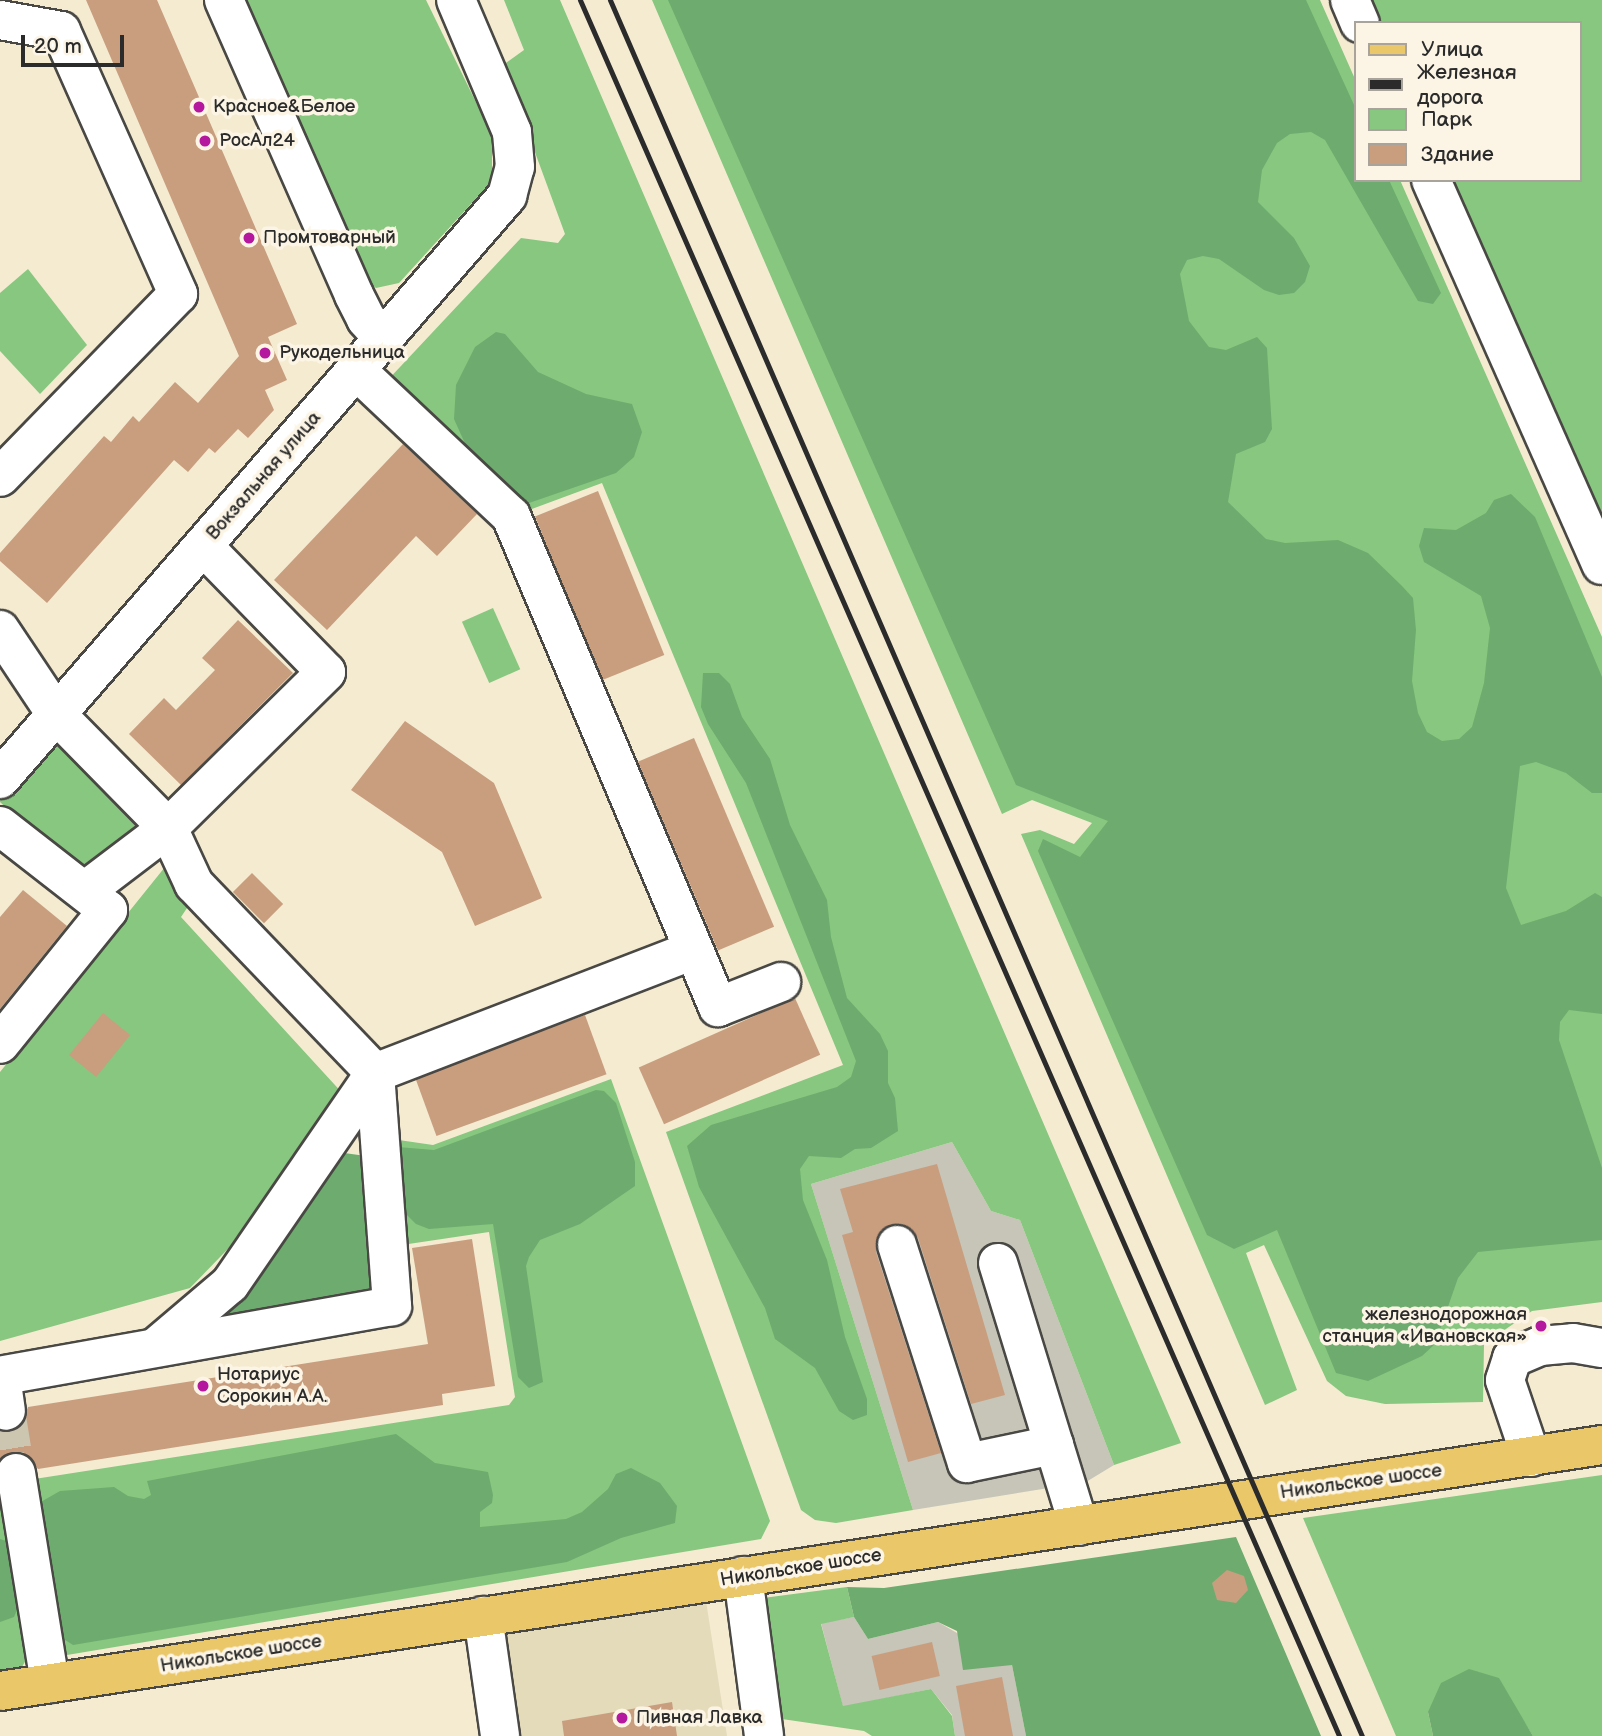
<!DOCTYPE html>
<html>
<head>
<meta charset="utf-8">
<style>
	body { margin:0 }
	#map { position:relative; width:1602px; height:1736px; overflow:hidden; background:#f4ebd1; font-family:"Balsamiq Sans",sans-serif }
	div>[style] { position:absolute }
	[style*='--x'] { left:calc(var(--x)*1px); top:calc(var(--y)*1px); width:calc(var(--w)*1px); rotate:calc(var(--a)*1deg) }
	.built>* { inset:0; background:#e4dbba }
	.industrial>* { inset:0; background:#c6c5b8 }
	.green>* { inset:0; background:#87c77f; transform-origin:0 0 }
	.forest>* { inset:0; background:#6dac6e }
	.building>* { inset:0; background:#c99e7f; transform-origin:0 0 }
	.minor-tunnel>* { height:38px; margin-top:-19px; transform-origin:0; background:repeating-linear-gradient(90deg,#ccc5b0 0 38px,transparent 0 57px) }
	.roads { filter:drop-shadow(2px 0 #494844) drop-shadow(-2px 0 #494844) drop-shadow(0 2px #494844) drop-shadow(0 -2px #494844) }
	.minor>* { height:38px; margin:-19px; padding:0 19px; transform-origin:19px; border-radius:19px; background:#fff }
	.major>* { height:38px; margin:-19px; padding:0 19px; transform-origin:19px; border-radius:19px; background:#eac769 }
	.rail>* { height:5px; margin:-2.5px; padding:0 2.5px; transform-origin:2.5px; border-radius:2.5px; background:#2b2b2b }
	.dots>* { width:19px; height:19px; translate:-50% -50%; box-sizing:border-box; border:4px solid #fcf5e5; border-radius:50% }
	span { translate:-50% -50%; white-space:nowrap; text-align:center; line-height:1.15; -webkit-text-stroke:7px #fcf5e5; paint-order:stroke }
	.poi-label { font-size:19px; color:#2b2b2b }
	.left { translate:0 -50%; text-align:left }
	.right { translate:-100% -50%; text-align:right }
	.street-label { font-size:19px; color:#2b2b2b }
	.legend { position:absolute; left:1354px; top:21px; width:228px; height:161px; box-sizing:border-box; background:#fcf5e5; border:2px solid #a8a49b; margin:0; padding:9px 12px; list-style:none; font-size:21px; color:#2b2b2b }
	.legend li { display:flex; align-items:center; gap:14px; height:35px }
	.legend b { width:35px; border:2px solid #a8a49b }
	.scale { position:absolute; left:21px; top:35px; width:103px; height:32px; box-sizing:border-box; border:4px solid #2b2b2b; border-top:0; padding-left:9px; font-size:21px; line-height:24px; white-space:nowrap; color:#2b2b2b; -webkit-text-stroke:5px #fcf5e5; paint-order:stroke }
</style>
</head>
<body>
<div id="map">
	<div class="built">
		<i style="clip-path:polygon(706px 1601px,727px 1736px,509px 1736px,497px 1635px)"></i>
	</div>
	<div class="industrial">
		<i style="clip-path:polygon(952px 1142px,991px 1211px,1020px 1220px,1114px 1465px,1086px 1482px,913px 1510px,811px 1184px)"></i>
		<i style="clip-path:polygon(854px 1617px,868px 1639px,938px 1622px,1012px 1665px,1026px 1736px,955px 1736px,952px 1715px,931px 1689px,843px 1707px,821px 1623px)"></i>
	</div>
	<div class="green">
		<i style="clip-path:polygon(238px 0,426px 0,492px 135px,492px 181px,399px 283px,376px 288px,361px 277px)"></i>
		<i style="clip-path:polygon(504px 0,560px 0,1181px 1443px,1114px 1465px,1020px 1220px,991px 1211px,952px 1142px,811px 1184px,913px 1510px,836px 1523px,815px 1520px,801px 1510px,666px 1132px,843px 1065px,602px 483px,521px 513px,385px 383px,521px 238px,558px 243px,565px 234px,503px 65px,524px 50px)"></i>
		<i style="clip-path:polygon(652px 0,1320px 0,1355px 79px,1355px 180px,1400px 180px,1602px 637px,1602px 1302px,1532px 1311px,1484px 1344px,1483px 1402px,1385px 1404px,1346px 1396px,1327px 1381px,1264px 1245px,1246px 1253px,1297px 1390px,1265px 1405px,1021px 834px,1040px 830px,1074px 844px,1092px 823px,1032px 800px,1002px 814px)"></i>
		<i style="clip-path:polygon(1370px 0,1602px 0,1602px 522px,1450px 180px,1579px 180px,1579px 23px,1380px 23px)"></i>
		<i style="clip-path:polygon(28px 269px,87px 345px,40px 394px,0 351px,0 293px)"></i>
		<i style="left:493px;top:608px;width:67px;height:34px;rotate:66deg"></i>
		<i style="left:57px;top:739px;width:125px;height:85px;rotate:43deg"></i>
		<i style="clip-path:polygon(165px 867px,195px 896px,181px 917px,345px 1096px,253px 1223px,190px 1288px,0 1341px,0 1072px)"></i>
		<i style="clip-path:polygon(611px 1079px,770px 1521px,761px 1539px,67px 1655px,54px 1646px,28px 1480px,509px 1405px,515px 1397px,489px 1232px,395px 1246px,385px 1138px,433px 1145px)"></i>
		<i style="clip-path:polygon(1602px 1475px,1602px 1736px,1533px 1736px,1516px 1709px,1428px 1712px,1433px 1736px,1396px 1736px,1303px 1518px)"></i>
		<i style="clip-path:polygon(7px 1504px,30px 1653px,22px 1667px,0 1670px,0 1505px)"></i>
		<i style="clip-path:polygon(847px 1587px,854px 1617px,821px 1624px,843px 1706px,931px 1689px,952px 1716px,955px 1736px,872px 1736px,864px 1731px,782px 1719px,763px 1598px)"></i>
	</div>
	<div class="forest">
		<i style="clip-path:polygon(668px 0,1306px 0,1355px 107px,1355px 180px,1389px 180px,1441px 293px,1433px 304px,1418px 301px,1325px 140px,1311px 132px,1290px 134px,1277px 143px,1262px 170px,1258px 202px,1294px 238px,1310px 266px,1305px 282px,1294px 293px,1279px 295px,1264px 290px,1219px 259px,1203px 256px,1187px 260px,1180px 274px,1189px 321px,1209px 347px,1226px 350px,1257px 337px,1267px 348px,1272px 429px,1265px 442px,1236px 454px,1228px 502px,1266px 539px,1285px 543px,1338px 540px,1368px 553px,1402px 586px,1413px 598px,1416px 630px,1412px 681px,1418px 713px,1427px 732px,1442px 741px,1459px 739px,1472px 727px,1484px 683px,1490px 628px,1481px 596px,1424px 562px,1419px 546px,1424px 528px,1456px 530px,1486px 513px,1494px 500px,1511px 494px,1535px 517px,1602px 677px,1602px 793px,1592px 793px,1566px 773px,1536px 762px,1520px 766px,1506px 888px,1521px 925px,1566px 911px,1595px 893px,1602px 897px,1602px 1014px,1569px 1010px,1560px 1022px,1559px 1040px,1602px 1168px,1602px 1240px,1478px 1252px,1458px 1278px,1435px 1344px,1422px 1356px,1368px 1381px,1336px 1373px,1277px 1230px,1234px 1249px,1207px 1235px,1038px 851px,1043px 839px,1080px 857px,1108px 821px,1016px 785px)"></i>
		<i style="clip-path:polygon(496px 332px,505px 334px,538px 372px,586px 394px,632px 404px,642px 432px,634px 457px,616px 473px,529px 503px,520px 502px,472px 459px,454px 419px,456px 385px,475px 347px)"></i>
		<i style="clip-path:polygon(703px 673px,719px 673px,730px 684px,742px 717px,770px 759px,790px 825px,827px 900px,831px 937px,847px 998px,880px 1034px,888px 1051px,888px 1083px,895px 1098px,898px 1131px,871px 1148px,855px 1149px,841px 1158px,809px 1156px,800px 1169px,803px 1200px,827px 1260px,845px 1337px,867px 1399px,867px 1415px,853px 1420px,839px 1411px,815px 1368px,775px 1339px,765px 1308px,699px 1187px,687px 1146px,711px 1125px,837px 1087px,851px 1077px,856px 1061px,746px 783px,708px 724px,701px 707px)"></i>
		<i style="clip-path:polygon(596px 1090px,604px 1091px,616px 1103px,635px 1162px,635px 1186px,580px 1224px,540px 1240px,529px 1257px,526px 1266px,543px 1382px,529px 1388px,518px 1377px,493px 1224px,429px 1229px,416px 1224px,401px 1209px,398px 1147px,434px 1150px)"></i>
		<i style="clip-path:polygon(330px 1151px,373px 1157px,384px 1270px,371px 1294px,206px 1332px)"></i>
		<i style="clip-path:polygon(396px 1434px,435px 1463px,488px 1472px,493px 1495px,492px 1503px,480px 1512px,480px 1527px,566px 1519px,582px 1512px,608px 1489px,616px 1474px,631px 1468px,660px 1483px,677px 1506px,675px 1523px,621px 1538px,567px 1562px,73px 1645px,59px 1636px,39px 1503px,60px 1491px,114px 1487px,128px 1496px,144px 1499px,151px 1495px,147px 1481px)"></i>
		<i style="clip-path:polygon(1236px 1537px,1321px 1736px,1026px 1736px,1012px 1665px,963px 1670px,957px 1631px,938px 1622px,868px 1639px,854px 1617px,847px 1587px,884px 1588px)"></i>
		<i style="clip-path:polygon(0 1539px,6px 1541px,17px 1610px,14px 1617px,0 1622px)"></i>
		<i style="clip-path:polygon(1469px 1669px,1499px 1678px,1533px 1736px,1433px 1736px,1428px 1712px,1441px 1683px)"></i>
	</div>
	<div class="building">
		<i style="clip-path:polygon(86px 0,157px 0,297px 324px,268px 337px,287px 380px,265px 390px,274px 410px,248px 438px,238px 429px,215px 453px,209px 448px,188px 472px,174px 460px,47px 603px,0 561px,0 553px,104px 436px,111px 442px,133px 416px,139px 422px,175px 382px,198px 403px,239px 356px)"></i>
		<i style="clip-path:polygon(403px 444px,477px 514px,437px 556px,416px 536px,327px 630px,274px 580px)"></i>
		<i style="left:598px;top:491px;width:177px;height:68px;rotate:68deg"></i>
		<i style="clip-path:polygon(238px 620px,293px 673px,181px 785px,129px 734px,164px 698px,176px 710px,215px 670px,202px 658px)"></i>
		<i style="clip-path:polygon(405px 721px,494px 783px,542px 898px,475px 926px,442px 852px,351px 790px)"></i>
		<i style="left:694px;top:738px;width:205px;height:61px;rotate:67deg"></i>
		<i style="left:252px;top:873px;width:44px;height:27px;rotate:45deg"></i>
		<i style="clip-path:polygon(23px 890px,67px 926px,0 1009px,0 917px)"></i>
		<i style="left:795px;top:998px;width:62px;height:171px;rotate:66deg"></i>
		<i style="left:103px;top:1013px;width:35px;height:54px;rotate:39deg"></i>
		<i style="left:585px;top:1015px;width:63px;height:181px;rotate:70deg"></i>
		<i style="clip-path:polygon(937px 1164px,1005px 1395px,971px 1404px,918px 1238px,902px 1224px,881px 1230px,876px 1252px,941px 1453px,908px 1462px,842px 1235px,853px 1232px,840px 1189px)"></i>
		<i style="clip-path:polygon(472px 1239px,495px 1386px,442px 1394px,443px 1405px,38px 1469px,23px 1452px,12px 1452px,0 1459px,0 1432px,20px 1428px,28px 1407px,428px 1344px,412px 1248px)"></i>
		<i style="clip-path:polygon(1227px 1570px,1244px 1576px,1248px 1590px,1236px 1603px,1217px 1600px,1212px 1583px)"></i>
		<i style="left:932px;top:1642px;width:35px;height:62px;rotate:77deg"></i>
		<i style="clip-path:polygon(1002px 1677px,1013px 1736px,965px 1736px,956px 1686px)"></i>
		<i style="clip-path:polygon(672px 1702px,677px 1736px,564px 1736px,562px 1721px)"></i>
	</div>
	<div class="minor-tunnel">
		<i style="--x:6;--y:1411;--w:63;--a:80.8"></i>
	</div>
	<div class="roads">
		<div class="minor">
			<i style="--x:224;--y:0;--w:322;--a:66.2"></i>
			<i style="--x:354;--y:295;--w:27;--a:63"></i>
			<i style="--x:366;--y:319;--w:25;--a:48"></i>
			<i style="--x:1350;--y:0;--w:25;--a:67"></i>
			<i style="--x:0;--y:20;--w:62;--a:10.2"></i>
			<i style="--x:61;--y:31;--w:288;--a:66"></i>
			<i style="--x:178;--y:294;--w:255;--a:134.2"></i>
			<i style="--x:1431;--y:180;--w:421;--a:66.1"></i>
			<i style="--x:356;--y:370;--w:213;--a:43.3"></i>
			<i style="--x:511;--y:516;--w:533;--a:67.14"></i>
			<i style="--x:718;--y:1007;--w:68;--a:-21.6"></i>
			<i style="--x:0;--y:630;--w:101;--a:56.3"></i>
			<i style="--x:56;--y:714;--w:160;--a:45.5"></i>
			<i style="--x:168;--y:828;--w:62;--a:65.1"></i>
			<i style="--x:194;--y:884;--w:262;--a:46.2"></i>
			<i style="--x:375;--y:1073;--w:234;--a:85.8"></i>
			<i style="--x:392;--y:1306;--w:398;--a:169.9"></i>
			<i style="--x:0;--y:779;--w:773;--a:-48.99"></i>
			<i style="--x:507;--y:196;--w:30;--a:-75"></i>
			<i style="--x:515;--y:167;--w:35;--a:-95"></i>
			<i style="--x:512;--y:132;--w:143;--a:-113"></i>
			<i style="--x:0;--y:826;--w:137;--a:37.9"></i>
			<i style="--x:108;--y:910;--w:172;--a:128.9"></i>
			<i style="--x:85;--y:891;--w:104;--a:-37.2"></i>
			<i style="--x:168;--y:828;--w:222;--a:-44.6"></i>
			<i style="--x:326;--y:672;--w:176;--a:-134.3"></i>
			<i style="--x:897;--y:1245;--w:229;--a:72.2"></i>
			<i style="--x:967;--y:1463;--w:89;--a:-11.7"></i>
			<i style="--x:998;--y:1263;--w:275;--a:72.9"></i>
			<i style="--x:156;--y:1347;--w:97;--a:-40.4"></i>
			<i style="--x:230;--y:1284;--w:256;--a:-55.5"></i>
			<i style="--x:375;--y:1073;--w:339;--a:-21.1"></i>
			<i style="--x:1;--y:1376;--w:35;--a:82"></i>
			<i style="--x:1531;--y:1457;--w:81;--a:-108.7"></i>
			<i style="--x:1505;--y:1380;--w:23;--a:-72"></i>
			<i style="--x:1512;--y:1358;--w:30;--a:-23"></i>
			<i style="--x:1540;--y:1346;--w:33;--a:-5"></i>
			<i style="--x:1573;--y:1343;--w:29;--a:10"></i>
			<i style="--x:16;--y:1473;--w:213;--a:80.8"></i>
			<i style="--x:743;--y:1576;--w:161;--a:82.5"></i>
			<i style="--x:483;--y:1616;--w:121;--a:81.9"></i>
		</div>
		<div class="major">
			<i style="--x:0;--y:1691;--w:1621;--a:-8.73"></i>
		</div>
	</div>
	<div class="rail">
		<i style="--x:580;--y:0;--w:1895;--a:66.38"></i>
		<i style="--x:610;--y:0;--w:1892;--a:66.58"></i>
	</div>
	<div class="dots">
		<i style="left:199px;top:107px;background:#b5179e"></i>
		<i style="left:205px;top:141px;background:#b5179e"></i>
		<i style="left:249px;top:238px;background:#b5179e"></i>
		<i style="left:265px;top:353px;background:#b5179e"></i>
		<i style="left:1541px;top:1326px;background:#b5179e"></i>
		<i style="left:203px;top:1386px;background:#b5179e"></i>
		<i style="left:622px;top:1718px;background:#b5179e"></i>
	</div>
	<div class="poi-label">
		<span class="left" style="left:213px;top:107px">Красное&amp;Белое</span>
		<span class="left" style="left:219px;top:141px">РосАл24</span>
		<span class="left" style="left:263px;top:238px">Промтоварный</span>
		<span class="left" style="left:279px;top:353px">Рукодельница</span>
		<span class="right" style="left:1527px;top:1326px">железнодорожная<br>станция «Ивановская»</span>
		<span class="left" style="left:217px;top:1386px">Нотариус<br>Сорокин А.А.</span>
		<span class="left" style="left:636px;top:1718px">Пивная Лавка</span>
	</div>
	<div class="street-label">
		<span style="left:264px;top:476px;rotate:-49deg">Вокзальная улица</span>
		<span style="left:1361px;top:1482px;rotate:-8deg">Никольское шоссе</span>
		<span style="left:801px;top:1568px;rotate:-9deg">Никольское шоссе</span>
		<span style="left:241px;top:1654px;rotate:-9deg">Никольское шоссе</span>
	</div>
	<ul class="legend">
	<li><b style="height:9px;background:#eac769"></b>Улица</li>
	<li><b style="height:9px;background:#2b2b2b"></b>Железная дорога</li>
	<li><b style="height:19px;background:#87c77f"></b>Парк</li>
	<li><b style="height:19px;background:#c99e7f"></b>Здание</li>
	</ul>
	<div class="scale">20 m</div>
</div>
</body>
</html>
